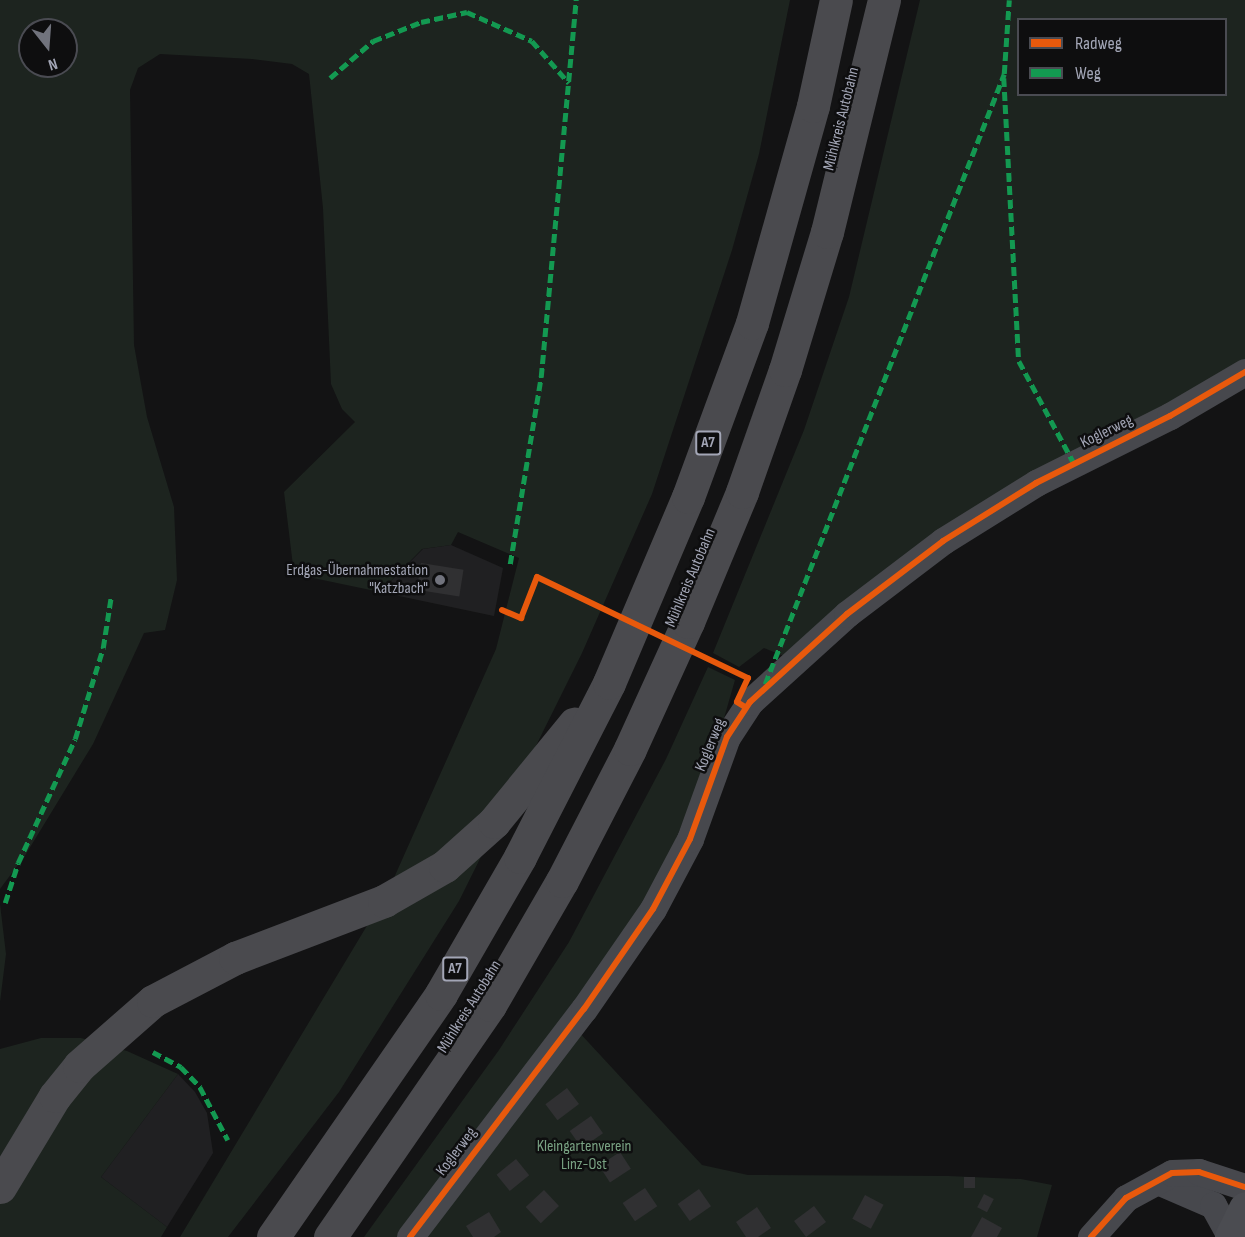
<!DOCTYPE html>
<html>
<head>
<meta charset="utf-8">
<style>
	body { margin:0 }
	#map { position:relative; width:1245px; height:1237px; overflow:hidden; background:#131314; font-family:"Sofia Sans Condensed",sans-serif }
	div>[style] { position:absolute }
	[style*='--x'] { left:calc(var(--x)*1px); top:calc(var(--y)*1px); width:calc(var(--w)*1px); rotate:calc(var(--a)*1deg) }
	.built>* { inset:0; background:#202022 }
	.green>* { inset:0; background:#1d241f }
	.building>* { inset:0; background:#303032; transform-origin:0 0 }
	.street>* { height:27px; margin:-13.5px; padding:0 13.5px; transform-origin:13.5px; border-radius:13.5px; background:#47484d }
	.secondary>* { height:33px; margin:-16.5px; padding:0 16.5px; transform-origin:16.5px; border-radius:16.5px; background:#4b4c51 }
	.highway>* { height:33px; margin:-16.5px; padding:0 16.5px; transform-origin:16.5px; border-radius:16.5px; background:#4a4a4e }
	.quiet>* { height:4.5px; margin-top:-2.25px; transform-origin:0; background:repeating-linear-gradient(90deg,#139951 0 9px,transparent 0 13.5px) }
	.cycleway>* { height:6px; margin:-3px; padding:0 3px; transform-origin:3px; border-radius:3px; background:#e8590c }
	.dots>* { width:16px; height:16px; translate:-50% -50%; box-sizing:border-box; border:3px solid #0e0e0f; border-radius:50% }
	span { translate:-50% -50%; white-space:nowrap; text-align:center; line-height:1.15; -webkit-text-stroke:5px #0e0e0f; paint-order:stroke }
	.shield-label span { padding:2px 4px; background:#0e0e0f; border:2px solid; border-radius:4px; -webkit-text-stroke-width:0 }
	.shield-label { font-size:15px; color:#a3a6b6; font-weight:700 }
	.street-label { font-size:16px; color:#a3a6b6 }
	.poi-label { font-size:16px; color:#a3a6b6 }
	.right { translate:-100% -50%; text-align:right }
	.park-label { font-size:16px; color:#79a283 }
	.legend { position:absolute; left:1017px; top:18px; width:210px; height:78px; box-sizing:border-box; background:#0e0e0f; border:2px solid #4a4b52; margin:0; padding:8px 10px; list-style:none; font-size:18px; color:#a3a6b6 }
	.legend li { display:flex; align-items:center; gap:12px; height:30px }
	.legend b { width:30px; border:2px solid #4a4b52 }
	.north { position:absolute; left:18px; top:18px; width:60px; height:60px; box-sizing:border-box; background:#0e0e0f; border:2px solid #4a4b52; border-radius:50%; rotate:163deg; font-size:16px; font-weight:700; line-height:24px; text-align:center; color:#a3a6b6 }
	.north::after { content:''; display:block; margin:auto; width:21px; height:27px; background:#71737d; clip-path:polygon(50% 0,100% 100%,50% 72%,0 100%) }
</style>
</head>
<body>
<div id="map">
	<div class="built">
		<i style="clip-path:polygon(451px 545px,503px 568px,494px 616px,380px 592px,423px 549px)"></i>
		<i style="clip-path:polygon(178px 1074px,195px 1092px,207px 1113px,213px 1153px,167px 1227px,101px 1177px)"></i>
	</div>
	<div class="green">
		<i style="clip-path:polygon(evenodd,0 0,790px 0,759px 154px,732px 250px,652px 494px,582px 653px,459px 901px,339px 1092px,228px 1237px,180px 1237px,389px 889px,496px 649px,519px 558px,458px 532px,451px 545px,422px 549px,380px 592px,294px 574px,284px 492px,355px 422px,342px 409px,331px 384px,323px 208px,309px 74px,292px 64px,252px 59px,160px 54px,138px 68px,130px 90px,134px 345px,147px 417px,174px 507px,177px 580px,165px 630px,144px 633px,93px 744px,26px 854px,0 889px,0 0,30px 30px,66px 30px,66px 66px,30px 66px,30px 30px)"></i>
		<i style="clip-path:polygon(evenodd,920px 0,1245px 0,1245px 364px,786px 657px,764px 648px,739px 667px,713px 653px,804px 430px,849px 297px,920px 0,1018px 20px,1226px 20px,1226px 94px,1018px 94px,1018px 20px)"></i>
		<i style="clip-path:polygon(708px 667px,735px 680px,718px 739px,648px 905px,402px 1237px,364px 1237px,499px 1050px,569px 942px,666px 759px)"></i>
		<i style="clip-path:polygon(0 904px,6px 954px,0 1002px)"></i>
		<i style="clip-path:polygon(577px 1030px,702px 1165px,748px 1175px,948px 1176px,1021px 1179px,1052px 1185px,1037px 1237px,420px 1237px)"></i>
		<i style="clip-path:polygon(41px 1038px,81px 1038px,127px 1051px,178px 1074px,101px 1177px,167px 1227px,161px 1237px,0 1237px,0 1049px)"></i>
	</div>
	<div class="building">
		<i style="left:421px;top:563px;width:43px;height:27px;rotate:9deg"></i>
		<i style="left:567px;top:1088px;width:20px;height:27px;rotate:53deg"></i>
		<i style="left:591px;top:1116px;width:21px;height:26px;rotate:55deg"></i>
		<i style="left:620px;top:1152px;width:20px;height:25px;rotate:57deg"></i>
		<i style="left:516px;top:1159px;width:21px;height:25px;rotate:51deg"></i>
		<i style="left:975px;top:1177px;width:11px;height:11px;rotate:90deg"></i>
		<i style="left:645px;top:1188px;width:22px;height:27px;rotate:56deg"></i>
		<i style="left:699px;top:1189px;width:21px;height:26px;rotate:55deg"></i>
		<i style="left:544px;top:1190px;width:22px;height:25px;rotate:47deg"></i>
		<i style="left:984px;top:1194px;width:11px;height:15px;rotate:27deg"></i>
		<i style="left:865px;top:1195px;width:21px;height:27px;rotate:28deg"></i>
		<i style="left:814px;top:1206px;width:20px;height:25px;rotate:53deg"></i>
		<i style="clip-path:polygon(757px 1207px,771px 1228px,758px 1237px,746px 1237px,736px 1222px)"></i>
		<i style="clip-path:polygon(489px 1212px,501px 1232px,494px 1237px,473px 1237px,466px 1226px)"></i>
		<i style="clip-path:polygon(982px 1217px,1002px 1228px,997px 1237px,971px 1237px)"></i>
	</div>
	<div class="street">
		<i style="--x:1160;--y:1182;--w:58;--a:23.5"></i>
		<i style="--x:1213;--y:1205;--w:37;--a:61"></i>
		<i style="--x:410;--y:1237;--w:287;--a:-52.7"></i>
		<i style="--x:584;--y:1009;--w:121;--a:-55.4"></i>
		<i style="--x:653;--y:909;--w:79;--a:-62.1"></i>
		<i style="--x:690;--y:839;--w:109;--a:-70.1"></i>
		<i style="--x:727;--y:737;--w:42;--a:-56.7"></i>
		<i style="--x:750;--y:702;--w:131;--a:-42.2"></i>
		<i style="--x:847;--y:614;--w:121;--a:-37.2"></i>
		<i style="--x:943;--y:541;--w:110;--a:-31.9"></i>
		<i style="--x:1036;--y:483;--w:150;--a:-26.6"></i>
		<i style="--x:1170;--y:416;--w:87;--a:-30.4"></i>
		<i style="--x:1091;--y:1237;--w:52;--a:-48.1"></i>
		<i style="--x:1126;--y:1198;--w:52;--a:-28.5"></i>
		<i style="--x:1172;--y:1173;--w:27;--a:-2"></i>
		<i style="--x:1199;--y:1172;--w:48;--a:18.1"></i>
	</div>
	<div class="secondary">
		<i style="--x:1231;--y:1237;--w:32;--a:-64"></i>
	</div>
	<div class="highway">
		<i style="--x:0;--y:1187;--w:106;--a:-58.9"></i>
		<i style="--x:55;--y:1096;--w:38;--a:-51"></i>
		<i style="--x:79;--y:1066;--w:98;--a:-41.3"></i>
		<i style="--x:153;--y:1001;--w:93;--a:-27.7"></i>
		<i style="--x:235;--y:958;--w:160;--a:-20.9"></i>
		<i style="--x:384;--y:901;--w:70;--a:-29.8"></i>
		<i style="--x:445;--y:866;--w:66;--a:-41.9"></i>
		<i style="--x:494;--y:822;--w:127;--a:-50.8"></i>
		<i style="--x:273;--y:1237;--w:295;--a:-55.3"></i>
		<i style="--x:441;--y:994;--w:158;--a:-60"></i>
		<i style="--x:520;--y:857;--w:195;--a:-62.9"></i>
		<i style="--x:609;--y:683;--w:202;--a:-67"></i>
		<i style="--x:688;--y:497;--w:185;--a:-69.8"></i>
		<i style="--x:752;--y:323;--w:225;--a:-74.3"></i>
		<i style="--x:813;--y:106;--w:108;--a:-77.8"></i>
		<i style="--x:330;--y:1237;--w:282;--a:-55.4"></i>
		<i style="--x:490;--y:1005;--w:143;--a:-59.9"></i>
		<i style="--x:562;--y:881;--w:148;--a:-62.7"></i>
		<i style="--x:630;--y:749;--w:140;--a:-65.5"></i>
		<i style="--x:688;--y:622;--w:141;--a:-67.4"></i>
		<i style="--x:742;--y:492;--w:129;--a:-70.6"></i>
		<i style="--x:785;--y:370;--w:144;--a:-73.1"></i>
		<i style="--x:827;--y:232;--w:239;--a:-76.2"></i>
	</div>
	<div class="quiet">
		<i style="--x:330;--y:78;--w:57;--a:-40.7"></i>
		<i style="--x:373;--y:41;--w:52;--a:-21.6"></i>
		<i style="--x:421;--y:22;--w:47;--a:-12.3"></i>
		<i style="--x:467;--y:12;--w:71;--a:24"></i>
		<i style="--x:532;--y:41;--w:56;--a:48.6"></i>
		<i style="--x:1004;--y:78;--w:283;--a:87"></i>
		<i style="--x:1019;--y:361;--w:116;--a:61.7"></i>
		<i style="--x:510;--y:564;--w:190;--a:-80.6"></i>
		<i style="--x:541;--y:377;--w:379;--a:-84.7"></i>
		<i style="--x:765;--y:684;--w:655;--a:-68.6"></i>
		<i style="--x:1004;--y:74;--w:74;--a:-86.1"></i>
		<i style="--x:5;--y:903;--w:42;--a:-72"></i>
		<i style="--x:18;--y:863;--w:136;--a:-65.3"></i>
		<i style="--x:75;--y:739;--w:95;--a:-72.9"></i>
		<i style="--x:103;--y:648;--w:52;--a:-81.1"></i>
		<i style="--x:153;--y:1052;--w:32;--a:28"></i>
		<i style="--x:181;--y:1067;--w:28;--a:46"></i>
		<i style="--x:200;--y:1087;--w:60;--a:62.2"></i>
	</div>
	<div class="cycleway">
		<i style="--x:502;--y:610;--w:21;--a:23"></i>
		<i style="--x:521;--y:618;--w:44;--a:-68.7"></i>
		<i style="--x:537;--y:577;--w:234;--a:25.6"></i>
		<i style="--x:748;--y:678;--w:26;--a:115"></i>
		<i style="--x:737;--y:702;--w:9;--a:32"></i>
		<i style="--x:410;--y:1237;--w:287;--a:-52.7"></i>
		<i style="--x:584;--y:1009;--w:121;--a:-55.4"></i>
		<i style="--x:653;--y:909;--w:79;--a:-62.1"></i>
		<i style="--x:690;--y:839;--w:109;--a:-70.1"></i>
		<i style="--x:727;--y:737;--w:42;--a:-56.7"></i>
		<i style="--x:750;--y:702;--w:131;--a:-42.2"></i>
		<i style="--x:847;--y:614;--w:121;--a:-37.2"></i>
		<i style="--x:943;--y:541;--w:110;--a:-31.9"></i>
		<i style="--x:1036;--y:483;--w:150;--a:-26.6"></i>
		<i style="--x:1170;--y:416;--w:87;--a:-30.4"></i>
		<i style="--x:1091;--y:1237;--w:52;--a:-48.1"></i>
		<i style="--x:1126;--y:1198;--w:52;--a:-28.5"></i>
		<i style="--x:1172;--y:1173;--w:27;--a:-2"></i>
		<i style="--x:1199;--y:1172;--w:48;--a:18.1"></i>
	</div>
	<div class="dots">
		<i style="left:440px;top:580px;background:#71737d"></i>
	</div>
	<div class="shield-label">
		<span style="left:708px;top:443px">A7</span>
		<span style="left:455px;top:969px">A7</span>
	</div>
	<div class="street-label">
		<span style="left:842px;top:119px;rotate:-76deg">Mühlkreis Autobahn</span>
		<span style="left:1107px;top:432px;rotate:-26deg">Koglerweg</span>
		<span style="left:691px;top:578px;rotate:-67deg">Mühlkreis Autobahn</span>
		<span style="left:711px;top:745px;rotate:-68deg">Koglerweg</span>
		<span style="left:470px;top:1007px;rotate:-58deg">Mühlkreis Autobahn</span>
		<span style="left:457px;top:1152px;rotate:-53deg">Koglerweg</span>
	</div>
	<div class="poi-label">
		<span class="right" style="left:428px;top:580px">Erdgas-Übernahmestation<br>"Katzbach"</span>
	</div>
	<div class="park-label">
		<span style="left:584px;top:1156px">Kleingartenverein<br>Linz-Ost</span>
	</div>
	<ul class="legend">
	<li><b style="height:8px;background:#e8590c"></b>Radweg</li>
	<li><b style="height:8px;background:#139951"></b>Weg</li>
	</ul>
	<div class="north">N</div>
</div>
</body>
</html>
